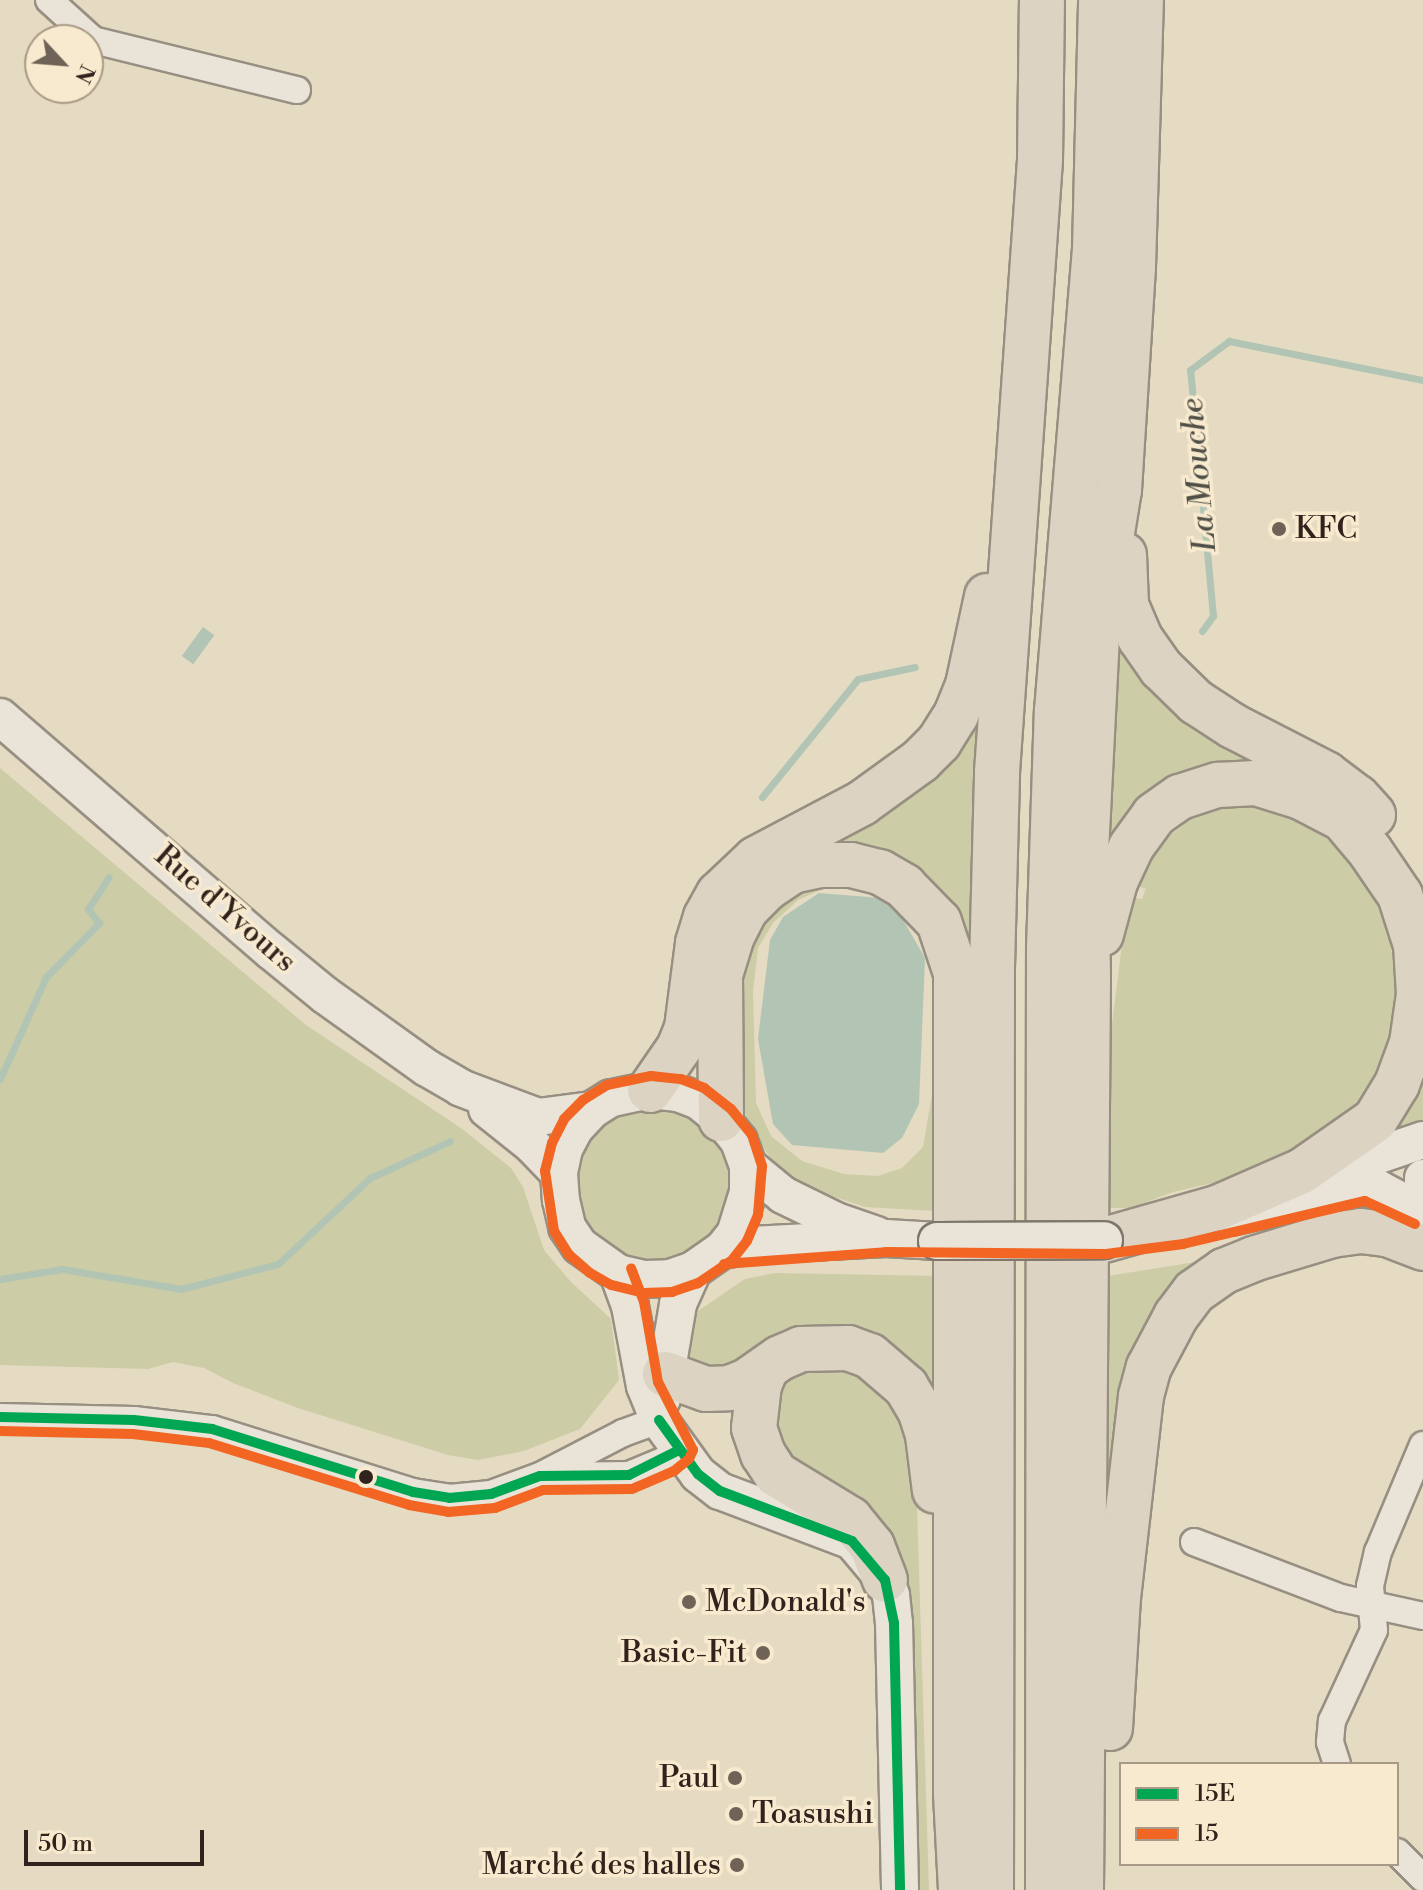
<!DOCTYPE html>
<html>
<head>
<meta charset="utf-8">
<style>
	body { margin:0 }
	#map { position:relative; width:1423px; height:1890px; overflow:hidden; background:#e5dac2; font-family:"Libre Bodoni",serif }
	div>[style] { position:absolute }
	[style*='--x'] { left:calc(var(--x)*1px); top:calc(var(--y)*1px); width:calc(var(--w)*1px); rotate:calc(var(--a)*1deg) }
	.green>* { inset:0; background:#cccda6 }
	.round { border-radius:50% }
	.water>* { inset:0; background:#b2c5b4; transform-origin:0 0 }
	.stream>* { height:7px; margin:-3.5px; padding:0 3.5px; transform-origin:3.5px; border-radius:3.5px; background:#b2c5b4 }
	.roads { filter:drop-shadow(2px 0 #978f81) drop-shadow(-2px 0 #978f81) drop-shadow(0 2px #978f81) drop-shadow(0 -2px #978f81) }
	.street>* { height:26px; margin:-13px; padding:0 13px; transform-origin:13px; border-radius:13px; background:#e9e3d8 }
	.secondary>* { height:36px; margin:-18px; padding:0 18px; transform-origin:18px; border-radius:18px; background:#e9e3d8 }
	.highway>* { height:44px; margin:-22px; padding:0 22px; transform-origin:22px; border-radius:22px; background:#dcd3c3 }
	.bridges { filter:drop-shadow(2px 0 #7e766b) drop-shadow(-2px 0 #7e766b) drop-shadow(0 2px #7e766b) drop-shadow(0 -2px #7e766b) }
	.secondary-bridge>* { height:36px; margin:-18px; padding:0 18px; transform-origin:18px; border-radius:18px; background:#e9e3d8 }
	.bus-1>* { height:10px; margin:-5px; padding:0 5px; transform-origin:5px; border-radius:5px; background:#00a651 }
	.bus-2>* { height:10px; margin:-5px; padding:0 5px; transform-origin:5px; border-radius:5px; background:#f26522 }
	.dots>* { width:22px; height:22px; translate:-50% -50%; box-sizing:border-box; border:4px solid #f8eace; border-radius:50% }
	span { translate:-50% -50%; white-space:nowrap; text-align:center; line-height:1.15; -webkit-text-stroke:7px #f8eace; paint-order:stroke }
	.poi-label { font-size:30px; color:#30221c }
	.left { translate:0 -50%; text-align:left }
	.right { translate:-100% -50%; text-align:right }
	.street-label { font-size:30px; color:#30221c }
	.water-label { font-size:32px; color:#505048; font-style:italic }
	.legend { position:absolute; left:1119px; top:1762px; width:280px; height:104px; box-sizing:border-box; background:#f8eace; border:2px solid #a89a87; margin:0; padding:10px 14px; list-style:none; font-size:24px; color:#30221c }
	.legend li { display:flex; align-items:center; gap:16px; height:40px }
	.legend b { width:40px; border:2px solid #a89a87 }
	.north { position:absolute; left:24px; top:24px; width:80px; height:80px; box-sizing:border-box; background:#f8eace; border:2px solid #a89a87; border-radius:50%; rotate:116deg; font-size:22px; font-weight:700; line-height:32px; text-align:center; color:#30221c }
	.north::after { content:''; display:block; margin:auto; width:28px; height:36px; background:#6f6256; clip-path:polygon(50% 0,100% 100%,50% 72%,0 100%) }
	.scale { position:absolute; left:24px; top:1830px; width:180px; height:36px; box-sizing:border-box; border:4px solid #30221c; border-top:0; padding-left:10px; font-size:24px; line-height:28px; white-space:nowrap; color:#30221c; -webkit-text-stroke:6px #f8eace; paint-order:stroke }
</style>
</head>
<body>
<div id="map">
	<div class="green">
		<i style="clip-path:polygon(1117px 623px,1272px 760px,1103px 869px)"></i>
		<i style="clip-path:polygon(976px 709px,970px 963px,822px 850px)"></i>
		<i style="clip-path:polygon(0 768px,306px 1025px,461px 1128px,511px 1168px,523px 1187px,544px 1250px,571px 1282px,611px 1319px,619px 1380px,580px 1429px,524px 1451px,478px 1460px,448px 1455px,298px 1408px,233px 1383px,204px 1368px,173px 1362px,148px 1369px,0 1365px)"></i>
		<i style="clip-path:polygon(1233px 805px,1273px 808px,1314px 827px,1352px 863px,1369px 887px,1387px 927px,1395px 971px,1397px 997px,1388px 1064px,1354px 1115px,1280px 1159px,1226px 1180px,1173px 1192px,1131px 1208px,1101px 1208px,1104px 1089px,1125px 920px,1129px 919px,1134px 898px,1142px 899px,1146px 889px,1138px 886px,1149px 861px,1170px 835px,1197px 815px)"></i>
		<i style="clip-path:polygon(806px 885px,859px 885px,827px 887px,798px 900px,773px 923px,758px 948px,753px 992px,756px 1103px,771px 1136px,802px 1161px,844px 1174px,878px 1176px,902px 1168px,923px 1147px,934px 1083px,934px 1211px,865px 1207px,805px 1187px,774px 1164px,750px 1126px,736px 1090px,743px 953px,779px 899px)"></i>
		<i style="clip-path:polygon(1423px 1056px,1423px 1126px,1372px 1140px)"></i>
		<i class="round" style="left:575px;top:1106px;width:156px;height:156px"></i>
		<i style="clip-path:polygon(1202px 1261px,1204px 1268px,1100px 1563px,1101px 1277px)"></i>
		<i style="clip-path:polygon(775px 1273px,939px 1276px,940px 1417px,916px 1376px,756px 1362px,688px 1372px,676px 1340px,692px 1315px,745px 1279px)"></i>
		<i style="clip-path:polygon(806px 1366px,858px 1370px,899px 1406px,916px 1474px,929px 1890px,920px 1890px,911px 1612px,906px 1584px,809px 1474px,780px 1447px,774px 1434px,778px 1394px,793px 1373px)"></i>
	</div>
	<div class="water">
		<i style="left:203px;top:627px;width:14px;height:36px;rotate:36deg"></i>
		<i style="clip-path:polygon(819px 893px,881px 898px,902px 918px,925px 958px,919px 1104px,902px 1138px,883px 1153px,792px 1145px,773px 1124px,758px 1039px,770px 940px,783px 917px)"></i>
	</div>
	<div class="stream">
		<i style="--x:1202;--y:631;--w:19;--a:-54"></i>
		<i style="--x:1213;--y:616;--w:247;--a:-95.3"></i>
		<i style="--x:1190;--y:370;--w:49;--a:-36.6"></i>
		<i style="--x:1229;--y:341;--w:198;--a:11.4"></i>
		<i style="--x:762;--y:797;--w:152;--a:-50.9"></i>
		<i style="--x:858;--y:679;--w:58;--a:-11.9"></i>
		<i style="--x:0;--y:1079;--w:112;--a:-65.7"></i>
		<i style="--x:46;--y:977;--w:76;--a:-45.5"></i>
		<i style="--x:99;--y:923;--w:18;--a:-128"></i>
		<i style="--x:88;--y:909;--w:38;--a:-57"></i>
		<i style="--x:0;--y:1279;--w:63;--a:-9.2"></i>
		<i style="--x:62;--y:1269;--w:121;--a:9.5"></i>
		<i style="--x:181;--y:1289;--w:100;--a:-14.5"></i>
		<i style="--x:278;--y:1264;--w:126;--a:-43.1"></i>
		<i style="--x:370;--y:1178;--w:88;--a:-24.8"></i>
	</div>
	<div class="roads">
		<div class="street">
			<i style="--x:49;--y:0;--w:59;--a:42.3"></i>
			<i style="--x:93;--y:40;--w:210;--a:13.8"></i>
			<i style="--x:0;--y:1417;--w:134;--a:1.3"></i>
			<i style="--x:134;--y:1420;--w:79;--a:6.6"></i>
			<i style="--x:212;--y:1429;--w:211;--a:17.4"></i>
			<i style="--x:413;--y:1492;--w:36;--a:9"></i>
			<i style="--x:449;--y:1498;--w:42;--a:-5.4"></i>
			<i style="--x:491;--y:1494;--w:52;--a:-20.2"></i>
			<i style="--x:540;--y:1476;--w:93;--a:-27.4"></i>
			<i style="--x:623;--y:1433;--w:38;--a:-20"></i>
			<i style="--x:551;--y:1476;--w:78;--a:-0.7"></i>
			<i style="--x:629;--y:1475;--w:41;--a:-22.8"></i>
			<i style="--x:667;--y:1459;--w:15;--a:-37"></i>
			<i style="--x:1194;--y:1542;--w:157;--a:20.9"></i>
			<i style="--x:1341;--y:1598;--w:84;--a:12.4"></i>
			<i style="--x:1337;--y:1764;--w:23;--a:-108"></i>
			<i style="--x:1330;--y:1742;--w:21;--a:-85"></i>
			<i style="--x:1332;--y:1721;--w:100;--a:-65.2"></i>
			<i style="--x:1374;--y:1630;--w:44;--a:-95.2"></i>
			<i style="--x:1370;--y:1586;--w:35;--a:-77"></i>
			<i style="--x:1378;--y:1552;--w:116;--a:-67.2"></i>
			<i style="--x:1397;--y:1852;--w:37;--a:45"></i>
		</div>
		<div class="secondary">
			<i style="--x:0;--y:717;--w:357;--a:40.8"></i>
			<i style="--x:270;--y:950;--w:71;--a:39.3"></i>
			<i style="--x:325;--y:995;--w:125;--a:35.6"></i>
			<i style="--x:427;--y:1068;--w:39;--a:30"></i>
			<i style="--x:461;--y:1088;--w:82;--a:20.6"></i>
			<i style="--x:538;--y:1117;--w:54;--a:-7.4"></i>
			<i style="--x:487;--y:1109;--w:56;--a:38.5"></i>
			<i style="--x:531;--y:1144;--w:40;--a:46"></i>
			<i style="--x:748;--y:1166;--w:45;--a:39.6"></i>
			<i style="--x:783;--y:1195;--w:59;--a:26.1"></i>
			<i style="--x:836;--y:1221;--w:43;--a:18.9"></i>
			<i style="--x:1315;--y:1177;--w:114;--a:-18.9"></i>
			<i style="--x:1423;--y:1178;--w:36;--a:90"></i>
			<i style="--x:1231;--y:1217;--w:136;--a:-12.7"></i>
			<i style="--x:1364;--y:1187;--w:13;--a:4"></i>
			<i style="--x:1377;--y:1188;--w:51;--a:28.1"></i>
			<i style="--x:722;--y:1250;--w:21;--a:-51"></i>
			<i style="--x:735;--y:1234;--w:44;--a:-72.8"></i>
			<i style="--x:748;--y:1192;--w:26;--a:-90"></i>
			<i style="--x:748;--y:1166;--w:27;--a:-110"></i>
			<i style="--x:739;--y:1141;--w:28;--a:-129"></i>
			<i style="--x:721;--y:1119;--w:28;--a:-141"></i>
			<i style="--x:699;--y:1101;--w:22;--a:-159"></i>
			<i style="--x:678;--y:1093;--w:28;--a:-174"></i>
			<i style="--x:650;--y:1090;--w:40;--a:168"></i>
			<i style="--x:611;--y:1098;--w:22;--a:148"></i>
			<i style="--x:592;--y:1110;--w:25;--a:133"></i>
			<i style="--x:575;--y:1128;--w:24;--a:118"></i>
			<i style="--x:564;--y:1149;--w:25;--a:102"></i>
			<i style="--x:559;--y:1173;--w:27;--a:86"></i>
			<i style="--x:561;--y:1200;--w:28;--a:77"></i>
			<i style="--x:567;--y:1227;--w:23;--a:56"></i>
			<i style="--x:580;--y:1246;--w:47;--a:35.4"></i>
			<i style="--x:618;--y:1273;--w:28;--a:13"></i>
			<i style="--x:645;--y:1279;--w:25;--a:-2"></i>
			<i style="--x:670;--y:1278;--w:24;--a:-19"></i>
			<i style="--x:693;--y:1270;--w:35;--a:-35"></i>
			<i style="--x:722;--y:1250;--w:29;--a:-10"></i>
			<i style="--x:751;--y:1245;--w:135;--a:-3"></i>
			<i style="--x:886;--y:1238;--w:51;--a:3.4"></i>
			<i style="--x:618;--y:1273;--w:35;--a:70"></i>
			<i style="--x:630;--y:1306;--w:81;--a:79.4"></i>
			<i style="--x:645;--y:1386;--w:37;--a:68"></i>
			<i style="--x:659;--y:1420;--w:67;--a:54.2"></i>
			<i style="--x:698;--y:1474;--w:28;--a:38"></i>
			<i style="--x:720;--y:1491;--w:141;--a:20.7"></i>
			<i style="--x:852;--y:1541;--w:51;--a:49.8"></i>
			<i style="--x:885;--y:1580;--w:16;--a:68"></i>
			<i style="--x:891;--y:1595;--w:28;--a:84"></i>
			<i style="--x:894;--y:1623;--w:267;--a:88.7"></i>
			<i style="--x:662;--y:1399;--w:96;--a:-80.4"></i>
			<i style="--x:678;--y:1304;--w:37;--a:-66"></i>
		</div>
		<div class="highway">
			<i style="--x:1124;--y:555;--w:50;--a:87.7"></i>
			<i style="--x:1126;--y:605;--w:36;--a:67"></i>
			<i style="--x:1140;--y:638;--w:37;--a:55"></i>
			<i style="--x:1161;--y:668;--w:49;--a:44.2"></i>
			<i style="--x:1196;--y:702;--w:44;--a:33"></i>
			<i style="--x:1233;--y:726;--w:105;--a:27.3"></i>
			<i style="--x:1326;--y:774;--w:39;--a:37"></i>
			<i style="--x:1357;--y:797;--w:24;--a:48"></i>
			<i style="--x:1101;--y:934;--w:54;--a:-74.9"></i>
			<i style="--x:1115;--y:882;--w:38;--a:-65"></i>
			<i style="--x:1131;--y:847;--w:39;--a:-54"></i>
			<i style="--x:1154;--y:815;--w:32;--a:-35"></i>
			<i style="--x:1180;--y:797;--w:40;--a:-18"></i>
			<i style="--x:1218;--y:785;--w:38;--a:-3"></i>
			<i style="--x:1256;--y:783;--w:47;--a:17.3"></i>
			<i style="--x:1301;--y:797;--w:47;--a:27.6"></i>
			<i style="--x:1343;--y:819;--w:42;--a:49.8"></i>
			<i style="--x:1370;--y:851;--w:53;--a:55.7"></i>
			<i style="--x:1400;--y:895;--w:52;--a:72.3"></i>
			<i style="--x:1416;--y:945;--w:49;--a:86.5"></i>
			<i style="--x:1419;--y:994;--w:49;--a:98.1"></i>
			<i style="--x:1412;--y:1043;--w:44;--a:110.1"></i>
			<i style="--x:1397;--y:1084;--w:42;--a:121.4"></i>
			<i style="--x:1375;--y:1120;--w:89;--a:145.1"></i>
			<i style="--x:1302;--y:1171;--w:93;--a:156.5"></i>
			<i style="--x:1217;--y:1208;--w:117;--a:164.2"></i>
			<i style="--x:650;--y:1090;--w:51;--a:-55.4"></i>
			<i style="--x:679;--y:1048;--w:22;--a:-68"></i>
			<i style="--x:687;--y:1028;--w:86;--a:-82.6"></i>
			<i style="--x:698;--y:943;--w:27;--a:-73"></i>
			<i style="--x:706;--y:917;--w:26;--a:-61"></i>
			<i style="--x:719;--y:894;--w:51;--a:-43.4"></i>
			<i style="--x:756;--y:859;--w:120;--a:-27.8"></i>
			<i style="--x:862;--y:803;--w:72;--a:-35.9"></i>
			<i style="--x:920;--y:761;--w:27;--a:-45"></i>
			<i style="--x:939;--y:742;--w:32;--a:-58"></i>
			<i style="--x:956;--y:715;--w:32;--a:-68"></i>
			<i style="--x:968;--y:685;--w:91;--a:-77.9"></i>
			<i style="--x:721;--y:1119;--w:144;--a:-90.4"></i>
			<i style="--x:720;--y:975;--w:39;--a:-73"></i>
			<i style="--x:731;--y:938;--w:33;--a:-63"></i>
			<i style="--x:746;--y:909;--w:30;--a:-45"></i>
			<i style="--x:767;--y:888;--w:30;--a:-34"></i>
			<i style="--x:792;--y:871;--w:29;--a:-12"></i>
			<i style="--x:820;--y:865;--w:31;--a:0"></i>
			<i style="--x:851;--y:865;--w:30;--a:14"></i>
			<i style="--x:880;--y:872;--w:28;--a:30"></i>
			<i style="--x:904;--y:886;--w:50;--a:45.8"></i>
			<i style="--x:939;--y:922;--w:54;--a:71.6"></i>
			<i style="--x:956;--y:973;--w:821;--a:90"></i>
			<i style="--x:956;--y:1794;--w:96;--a:87"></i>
			<i style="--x:765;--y:1371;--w:15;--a:113"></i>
			<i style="--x:759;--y:1385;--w:43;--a:96.6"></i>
			<i style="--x:754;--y:1428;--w:28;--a:71"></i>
			<i style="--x:763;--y:1454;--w:24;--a:57"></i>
			<i style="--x:776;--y:1474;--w:87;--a:31.3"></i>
			<i style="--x:850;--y:1519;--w:35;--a:51"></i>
			<i style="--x:872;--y:1546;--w:36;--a:69"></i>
			<i style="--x:665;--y:1374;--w:44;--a:20.1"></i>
			<i style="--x:706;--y:1389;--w:23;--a:-2"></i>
			<i style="--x:729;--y:1388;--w:19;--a:-21"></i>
			<i style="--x:747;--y:1381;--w:40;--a:-34.9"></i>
			<i style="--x:780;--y:1358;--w:23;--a:-23"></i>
			<i style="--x:801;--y:1349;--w:47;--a:-1.2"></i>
			<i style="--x:848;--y:1348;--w:23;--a:20"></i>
			<i style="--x:870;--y:1356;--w:48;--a:40.7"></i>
			<i style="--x:906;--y:1387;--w:27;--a:59"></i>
			<i style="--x:920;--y:1410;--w:26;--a:72"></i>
			<i style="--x:928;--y:1435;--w:56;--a:82.9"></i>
			<i style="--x:1110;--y:1728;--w:130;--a:-86.5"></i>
			<i style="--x:1118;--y:1598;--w:203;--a:-83.5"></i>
			<i style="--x:1141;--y:1396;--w:30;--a:-75"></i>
			<i style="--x:1149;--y:1367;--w:58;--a:-62.1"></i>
			<i style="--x:1176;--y:1316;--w:30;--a:-53"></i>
			<i style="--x:1194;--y:1292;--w:37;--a:-35"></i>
			<i style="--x:1224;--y:1271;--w:31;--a:-22"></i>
			<i style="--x:1253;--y:1259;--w:83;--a:-16.9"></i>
			<i style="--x:1332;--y:1235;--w:29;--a:-8"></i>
			<i style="--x:1361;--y:1231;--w:26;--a:7"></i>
			<i style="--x:1387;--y:1234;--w:39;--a:21"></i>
			<i style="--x:991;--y:1890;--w:923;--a:-89.94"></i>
			<i style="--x:992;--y:967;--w:195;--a:-88.5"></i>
			<i style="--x:997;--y:772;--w:614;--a:-85.98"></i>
			<i style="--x:1040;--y:160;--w:160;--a:-89.3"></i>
			<i style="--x:1048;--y:1890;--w:942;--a:-89.94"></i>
			<i style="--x:1049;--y:948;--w:237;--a:-88.1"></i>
			<i style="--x:1057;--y:711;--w:463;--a:-85.3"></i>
			<i style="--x:1095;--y:250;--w:250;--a:-88.6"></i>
			<i style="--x:1081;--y:1890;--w:912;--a:-89.56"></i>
			<i style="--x:1088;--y:978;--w:126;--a:-90.9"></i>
			<i style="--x:1086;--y:852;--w:233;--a:-87.1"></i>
			<i style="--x:1098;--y:619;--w:131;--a:-80.8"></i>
			<i style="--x:1119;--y:490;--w:223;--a:-86.4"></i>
			<i style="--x:1133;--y:267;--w:267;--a:-88.3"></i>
		</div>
	</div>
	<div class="bridges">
		<div class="secondary-bridge">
			<i style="--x:937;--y:1241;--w:167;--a:-0.3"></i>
		</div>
	</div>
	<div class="bus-1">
		<i style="--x:0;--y:1417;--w:134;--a:1.3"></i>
		<i style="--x:134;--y:1420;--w:79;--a:6.6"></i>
		<i style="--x:212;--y:1429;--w:211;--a:17.4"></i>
		<i style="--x:413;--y:1492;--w:36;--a:9"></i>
		<i style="--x:449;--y:1498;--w:42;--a:-5.4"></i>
		<i style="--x:491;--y:1494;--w:52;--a:-20.2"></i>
		<i style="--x:540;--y:1476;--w:89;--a:-0.6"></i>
		<i style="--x:629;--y:1475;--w:56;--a:-26.6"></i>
		<i style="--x:659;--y:1420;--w:67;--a:54.2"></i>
		<i style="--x:698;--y:1474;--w:28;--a:38"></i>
		<i style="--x:720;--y:1491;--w:141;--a:20.7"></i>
		<i style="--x:852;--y:1541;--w:51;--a:49.8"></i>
		<i style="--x:885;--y:1580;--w:44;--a:78.2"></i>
		<i style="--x:894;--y:1623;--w:267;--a:88.7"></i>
	</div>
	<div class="bus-2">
		<i style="--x:731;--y:1261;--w:40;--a:146"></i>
		<i style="--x:698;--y:1283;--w:28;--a:161"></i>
		<i style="--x:672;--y:1292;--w:28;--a:178"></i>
		<i style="--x:644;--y:1293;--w:34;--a:-166"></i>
		<i style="--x:611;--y:1285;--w:24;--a:-150"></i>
		<i style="--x:590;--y:1273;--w:28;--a:-139"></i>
		<i style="--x:569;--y:1255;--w:28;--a:-122"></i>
		<i style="--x:554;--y:1231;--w:61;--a:-98.5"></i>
		<i style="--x:545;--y:1171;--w:29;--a:-76"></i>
		<i style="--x:552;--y:1143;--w:27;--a:-63"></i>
		<i style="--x:564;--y:1119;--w:27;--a:-45"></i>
		<i style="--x:583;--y:1100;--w:28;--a:-32"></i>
		<i style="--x:607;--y:1085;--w:45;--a:-11.6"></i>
		<i style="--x:651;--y:1076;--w:30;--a:6"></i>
		<i style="--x:681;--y:1079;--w:25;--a:21"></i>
		<i style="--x:704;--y:1088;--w:34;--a:38"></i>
		<i style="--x:731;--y:1109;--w:33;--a:51"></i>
		<i style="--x:752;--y:1135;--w:33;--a:72"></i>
		<i style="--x:762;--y:1166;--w:49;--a:94.7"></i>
		<i style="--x:758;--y:1215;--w:28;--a:113"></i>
		<i style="--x:747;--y:1241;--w:23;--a:128"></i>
		<i style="--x:724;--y:1264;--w:162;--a:-4.2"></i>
		<i style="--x:886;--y:1252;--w:220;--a:0.5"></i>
		<i style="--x:1106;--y:1254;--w:78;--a:-7.4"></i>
		<i style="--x:1183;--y:1244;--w:187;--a:-13.3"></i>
		<i style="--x:1365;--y:1201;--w:55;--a:24.7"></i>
		<i style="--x:0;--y:1431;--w:133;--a:1.3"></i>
		<i style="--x:133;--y:1434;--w:77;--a:6.8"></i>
		<i style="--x:209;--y:1443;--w:209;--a:17.2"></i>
		<i style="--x:409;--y:1505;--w:40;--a:10"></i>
		<i style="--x:448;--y:1512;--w:47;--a:-4.9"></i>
		<i style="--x:495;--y:1508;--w:51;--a:-20.6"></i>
		<i style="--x:543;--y:1490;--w:89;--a:-0.6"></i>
		<i style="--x:632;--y:1489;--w:46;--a:-23.2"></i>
		<i style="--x:674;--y:1471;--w:19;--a:-39"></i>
		<i style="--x:689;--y:1459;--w:10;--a:-66"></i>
		<i style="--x:693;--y:1450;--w:76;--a:-117.2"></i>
		<i style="--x:658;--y:1382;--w:81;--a:-99.9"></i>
		<i style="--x:644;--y:1302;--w:36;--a:-111"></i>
	</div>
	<div class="dots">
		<i style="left:1279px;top:529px;background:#6f6256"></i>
		<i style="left:366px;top:1477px;background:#30221c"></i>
		<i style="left:689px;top:1602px;background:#6f6256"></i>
		<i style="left:763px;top:1653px;background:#6f6256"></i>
		<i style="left:735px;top:1778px;background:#6f6256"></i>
		<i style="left:736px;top:1814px;background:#6f6256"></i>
		<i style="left:737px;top:1865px;background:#6f6256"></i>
	</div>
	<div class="poi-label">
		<span class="left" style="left:1295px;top:529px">KFC</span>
		<span class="left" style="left:705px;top:1602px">McDonald's</span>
		<span class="right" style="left:747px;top:1653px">Basic-Fit</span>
		<span class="right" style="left:719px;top:1778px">Paul</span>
		<span class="left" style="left:752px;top:1814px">Toasushi</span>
		<span class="right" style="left:721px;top:1865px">Marché des halles</span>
	</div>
	<div class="street-label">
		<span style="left:225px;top:909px;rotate:41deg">Rue d'Yvours</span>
	</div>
	<div class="water-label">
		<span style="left:1199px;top:475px;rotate:-95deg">La Mouche</span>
	</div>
	<ul class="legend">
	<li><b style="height:10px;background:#00a651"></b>15E</li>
	<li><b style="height:10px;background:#f26522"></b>15</li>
	</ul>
	<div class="north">N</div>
	<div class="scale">50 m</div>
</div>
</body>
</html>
